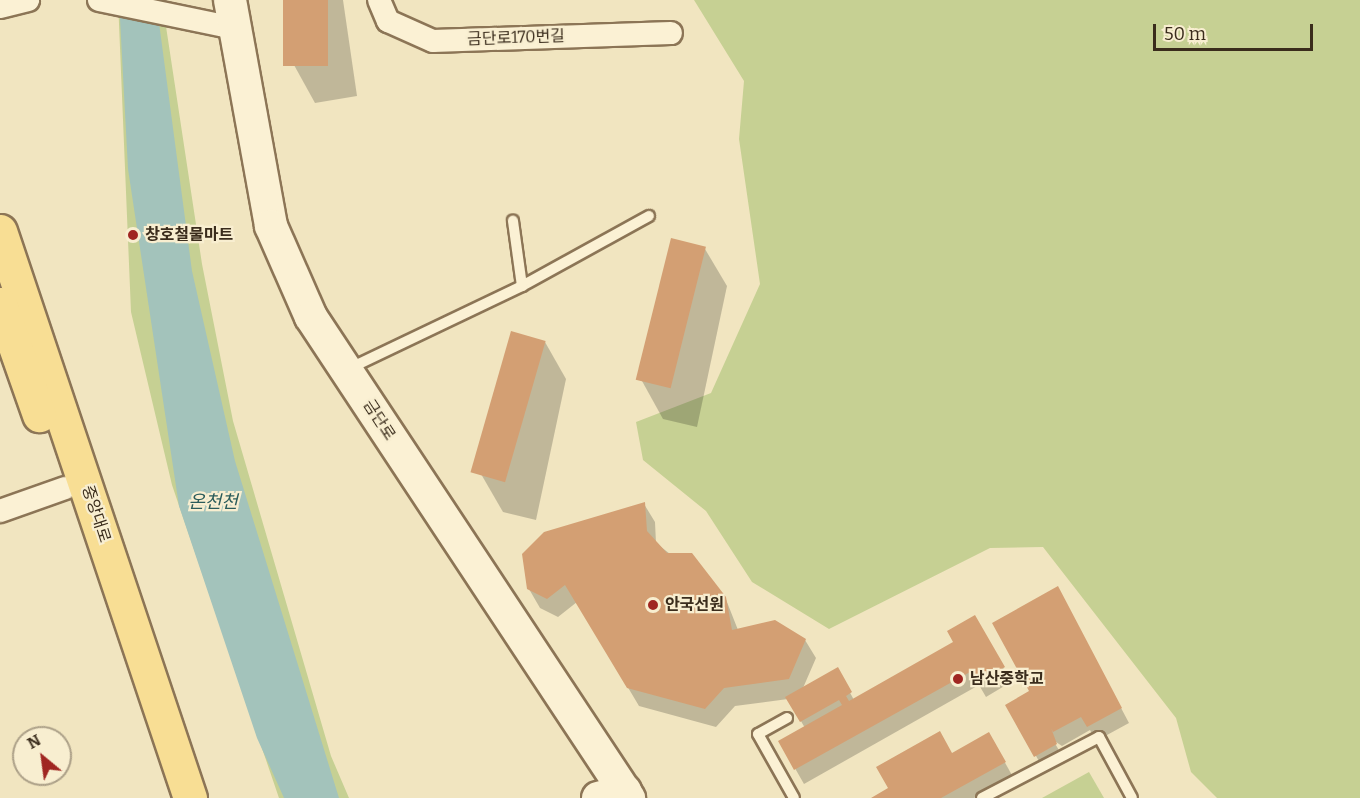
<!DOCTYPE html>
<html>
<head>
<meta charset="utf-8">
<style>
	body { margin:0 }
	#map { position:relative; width:1360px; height:798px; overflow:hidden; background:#f1e5c0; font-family:Bitter,"Noto Sans KR",serif }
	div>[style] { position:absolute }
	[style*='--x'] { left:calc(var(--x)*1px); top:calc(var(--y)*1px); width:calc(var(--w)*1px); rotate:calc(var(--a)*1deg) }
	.green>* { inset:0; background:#c6d093 }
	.water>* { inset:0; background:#a3c3bb }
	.shadow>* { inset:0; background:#0003 }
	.building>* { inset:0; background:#d39f73; transform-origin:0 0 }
	.roads { filter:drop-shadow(2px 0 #8c7556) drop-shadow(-2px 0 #8c7556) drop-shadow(0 2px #8c7556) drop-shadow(0 -2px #8c7556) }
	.lane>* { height:10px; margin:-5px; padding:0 5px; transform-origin:5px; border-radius:5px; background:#fbf1d4 }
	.street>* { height:22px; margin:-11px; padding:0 11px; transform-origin:11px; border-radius:11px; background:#fbf1d4 }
	.secondary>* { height:32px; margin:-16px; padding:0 16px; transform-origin:16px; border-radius:16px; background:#fbf1d4 }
	.primary>* { height:33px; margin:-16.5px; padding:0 16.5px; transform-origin:16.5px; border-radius:16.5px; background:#f8de94 }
	.dots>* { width:16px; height:16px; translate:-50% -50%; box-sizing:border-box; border:3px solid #f8eed0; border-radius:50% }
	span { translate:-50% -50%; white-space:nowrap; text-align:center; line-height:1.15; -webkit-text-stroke:4.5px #f8eed0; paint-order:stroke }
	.street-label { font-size:16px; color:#3a2c1c }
	.poi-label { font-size:16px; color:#3a2c1c; font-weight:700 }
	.left { translate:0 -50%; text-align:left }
	.water-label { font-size:18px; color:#2a5c5b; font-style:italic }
	.north { position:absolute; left:12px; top:726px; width:60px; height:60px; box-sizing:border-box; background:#f8eed0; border:2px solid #aca088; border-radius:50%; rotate:331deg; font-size:16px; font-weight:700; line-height:24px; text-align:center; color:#3a2c1c }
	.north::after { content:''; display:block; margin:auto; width:21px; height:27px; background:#a02621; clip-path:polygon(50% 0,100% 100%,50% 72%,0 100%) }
	.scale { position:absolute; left:1153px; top:24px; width:160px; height:27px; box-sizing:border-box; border:3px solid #3a2c1c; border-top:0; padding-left:8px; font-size:18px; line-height:21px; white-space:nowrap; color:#3a2c1c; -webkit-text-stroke:4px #f8eed0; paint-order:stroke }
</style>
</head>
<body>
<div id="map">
	<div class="green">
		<i style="clip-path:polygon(118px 0,162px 0,202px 264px,233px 421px,331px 756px,349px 798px,279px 798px,172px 485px,131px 312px)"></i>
		<i style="clip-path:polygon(694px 0,1360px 0,1360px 798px,1217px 798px,1191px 772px,1176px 718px,1043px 547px,990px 548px,829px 629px,752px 582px,706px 511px,643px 460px,636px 422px,711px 393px,760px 284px,739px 139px,744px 81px)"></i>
		<i style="clip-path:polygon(1089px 772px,1104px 798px,1042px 798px)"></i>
	</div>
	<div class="water">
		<i style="clip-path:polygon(119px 0,156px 0,192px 271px,235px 461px,339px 798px,284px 798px,257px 738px,179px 506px,128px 169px)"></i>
	</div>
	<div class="shadow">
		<i style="clip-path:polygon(284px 0,343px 0,357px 96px,315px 103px,294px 65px)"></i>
		<i style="clip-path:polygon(705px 249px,727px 286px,697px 427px,663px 419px,642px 381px)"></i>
		<i style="clip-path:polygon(545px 342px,566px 379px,536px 520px,503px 512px,481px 474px)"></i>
		<i style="clip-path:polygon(644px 504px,655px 522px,656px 543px,725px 597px,738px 630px,805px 640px,816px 658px,803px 688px,837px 669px,854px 700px,955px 643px,975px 617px,1011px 682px,986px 697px,979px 685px,804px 784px,780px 742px,805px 728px,788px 699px,735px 706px,716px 727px,639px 706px,577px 602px,558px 617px,540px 608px,529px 589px,545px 533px)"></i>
		<i style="clip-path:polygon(1065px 602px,1129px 723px,1096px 741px,1090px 730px,1062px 746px,1053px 740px,1064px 759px,1044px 770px,1007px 705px,1030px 692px)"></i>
		<i style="clip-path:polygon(989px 734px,1013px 777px,974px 798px,874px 798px)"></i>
	</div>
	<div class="building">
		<i style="left:283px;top:0;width:45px;height:66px"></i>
		<i style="left:671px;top:238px;width:36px;height:146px;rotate:14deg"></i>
		<i style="left:511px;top:331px;width:36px;height:147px;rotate:16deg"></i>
		<i style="clip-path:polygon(645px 502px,647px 531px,667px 553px,692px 553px,726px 597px,732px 630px,775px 620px,806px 639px,789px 679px,724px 688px,705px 709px,627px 688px,565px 585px,547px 599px,527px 589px,522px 554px,544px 532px)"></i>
		<i style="clip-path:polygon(1058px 586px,1122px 708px,1087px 727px,1081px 717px,1053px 732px,1051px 728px,1057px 744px,1034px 757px,1005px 705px,1029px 691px,992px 623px)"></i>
		<i style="clip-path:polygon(975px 615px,1005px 667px,976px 684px,970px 672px,794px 770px,778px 741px,842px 705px,839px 700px,800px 722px,785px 697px,838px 667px,852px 692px,846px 696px,849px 701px,953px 642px,947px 631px)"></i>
		<i style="clip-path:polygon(940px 731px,952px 753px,989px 732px,1006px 762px,941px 798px,871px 798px,888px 788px,876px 767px)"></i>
	</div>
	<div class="roads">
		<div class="lane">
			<i style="--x:522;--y:286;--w:145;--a:-28.9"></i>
			<i style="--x:348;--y:369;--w:193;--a:-25.5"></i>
			<i style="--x:522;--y:286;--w:66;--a:-97.9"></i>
			<i style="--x:787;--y:718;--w:33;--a:151"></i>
			<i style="--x:758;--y:734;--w:73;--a:60.6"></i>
			<i style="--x:982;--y:798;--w:132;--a:-27.5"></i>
			<i style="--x:1099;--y:737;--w:69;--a:61.6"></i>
		</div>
		<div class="street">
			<i style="--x:99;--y:0;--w:138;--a:11.7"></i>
			<i style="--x:379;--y:0;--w:23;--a:67"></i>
			<i style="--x:388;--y:21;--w:49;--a:24"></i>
			<i style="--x:433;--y:41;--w:238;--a:-1.9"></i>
			<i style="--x:0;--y:7;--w:29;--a:-14"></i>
			<i style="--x:0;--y:511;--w:69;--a:-19.5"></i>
		</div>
		<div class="secondary">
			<i style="--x:230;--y:0;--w:230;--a:79.7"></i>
			<i style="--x:271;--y:226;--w:99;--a:66.3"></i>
			<i style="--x:311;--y:317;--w:577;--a:56.53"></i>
			<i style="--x:598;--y:798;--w:28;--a:-15"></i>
		</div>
		<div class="primary">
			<i style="--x:0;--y:231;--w:598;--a:71.47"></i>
			<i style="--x:0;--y:304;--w:118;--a:70.6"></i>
		</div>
	</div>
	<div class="dots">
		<i style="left:133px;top:235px;background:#a02621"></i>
		<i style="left:653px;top:605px;background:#a02621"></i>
		<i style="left:958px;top:679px;background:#a02621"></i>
	</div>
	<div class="street-label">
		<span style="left:516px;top:38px;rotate:-2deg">금단로170번길</span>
		<span style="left:379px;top:420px;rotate:57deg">금단로</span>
		<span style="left:96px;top:514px;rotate:72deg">중앙대로</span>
	</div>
	<div class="poi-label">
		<span class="left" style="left:145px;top:235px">창호철물마트</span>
		<span class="left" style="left:665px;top:605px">안국선원</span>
		<span class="left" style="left:970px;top:679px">남산중학교</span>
	</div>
	<div class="water-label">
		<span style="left:213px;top:502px">온천천</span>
	</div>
	<div class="north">N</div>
	<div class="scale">50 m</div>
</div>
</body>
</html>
